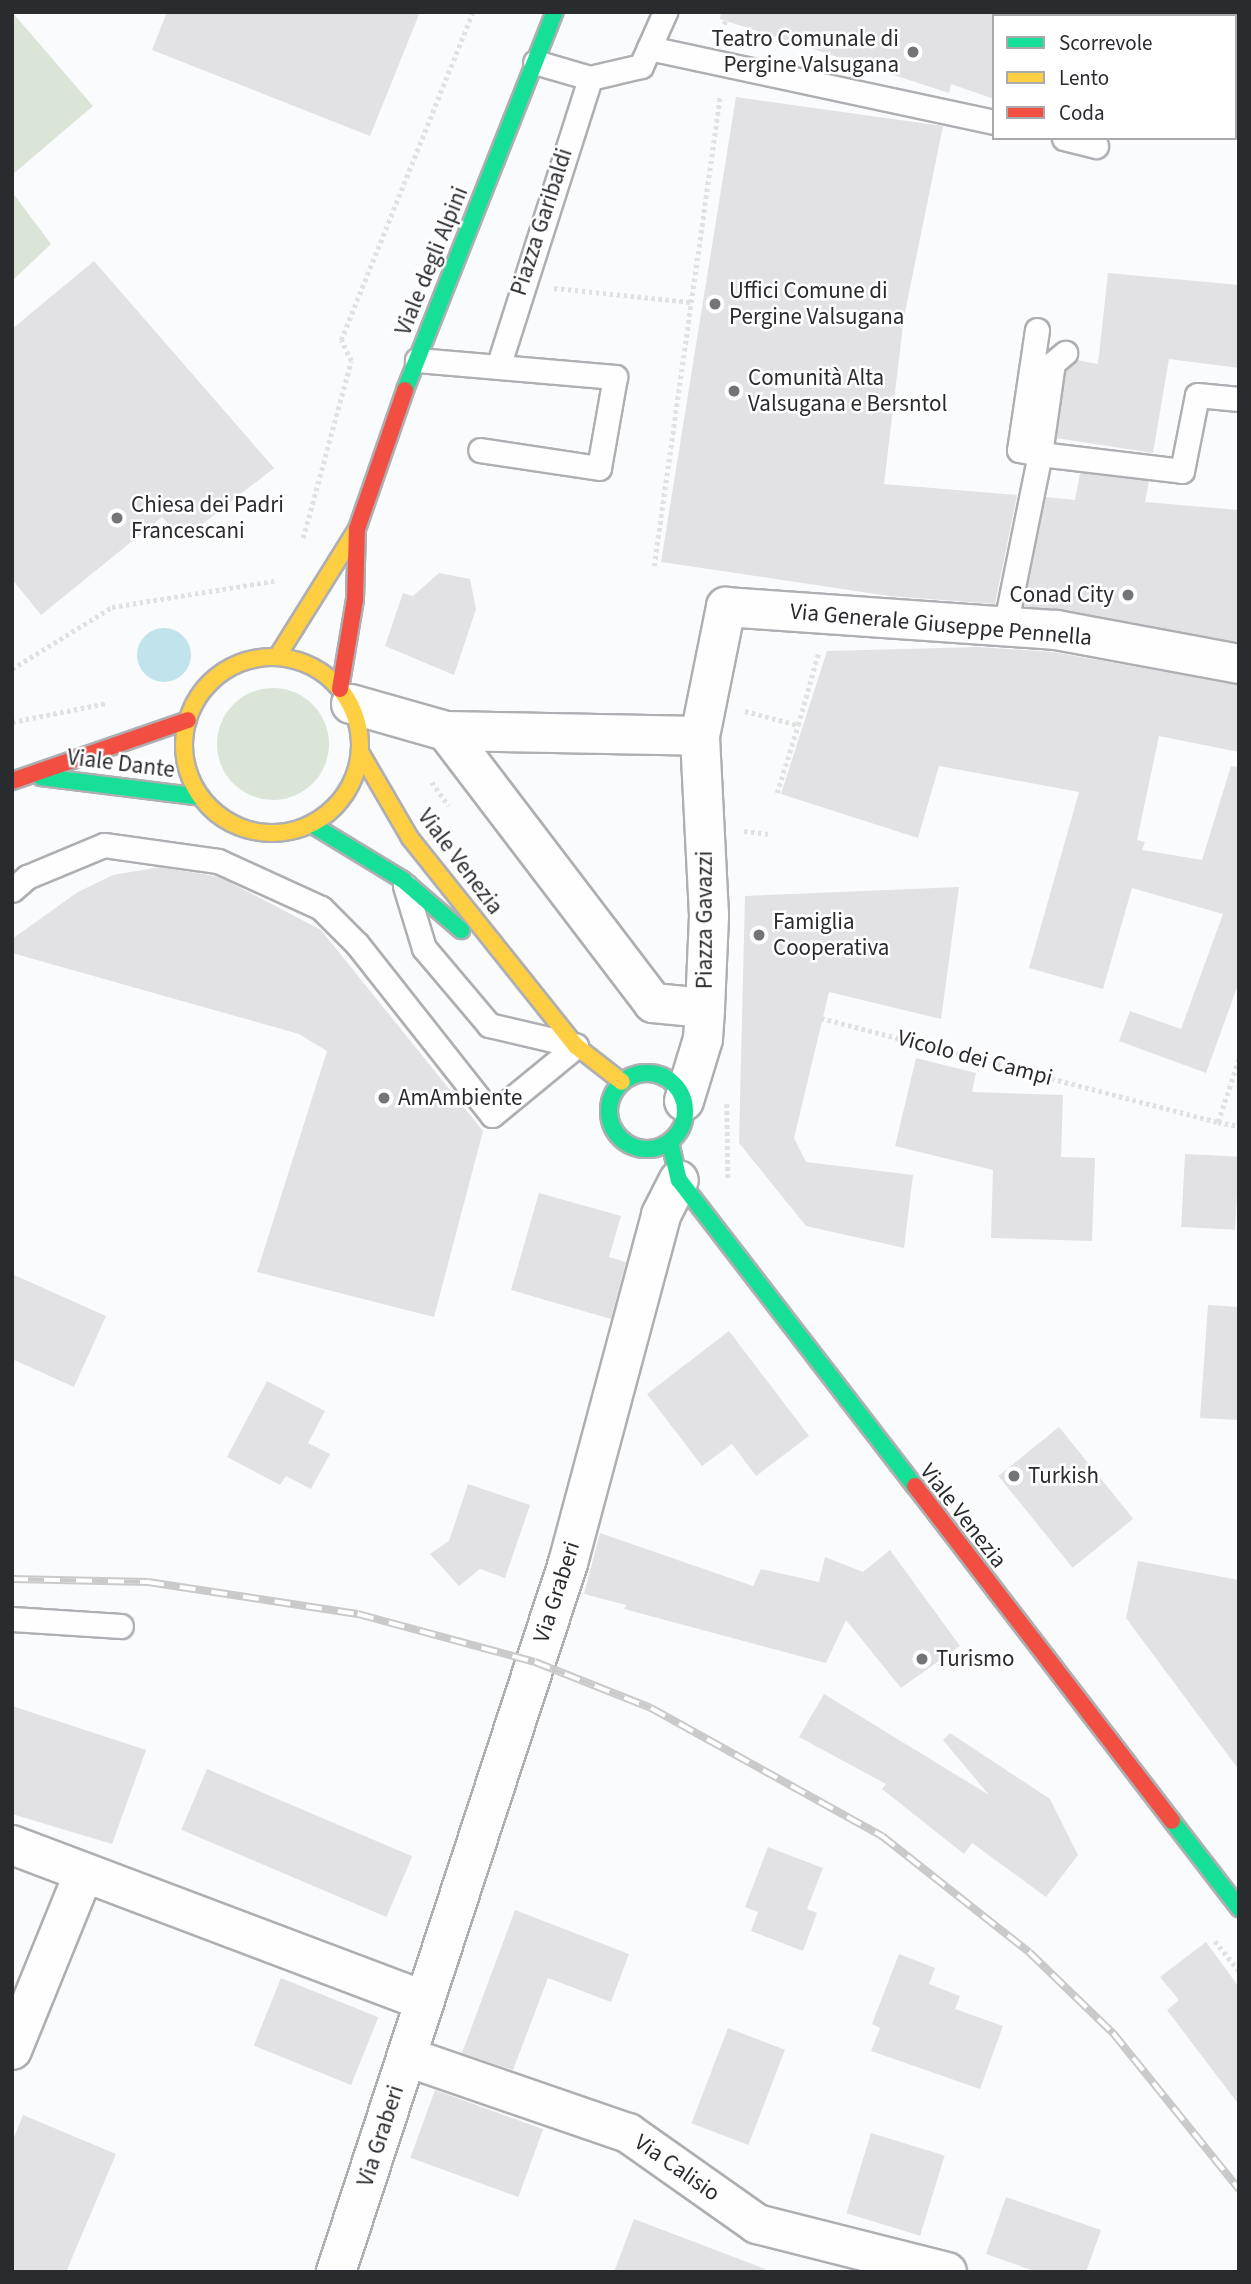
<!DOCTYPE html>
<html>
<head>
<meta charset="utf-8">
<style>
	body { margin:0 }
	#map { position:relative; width:1251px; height:2284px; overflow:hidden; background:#fafbfd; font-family:"Source Sans 3",sans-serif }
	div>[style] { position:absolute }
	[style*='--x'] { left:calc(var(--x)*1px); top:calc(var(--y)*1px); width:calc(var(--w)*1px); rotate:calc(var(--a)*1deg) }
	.green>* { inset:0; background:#dbe5d7 }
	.round { border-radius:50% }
	.water>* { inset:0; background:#c1e4ec }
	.building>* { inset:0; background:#e2e2e5; transform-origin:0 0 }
	.path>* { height:4.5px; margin-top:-2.25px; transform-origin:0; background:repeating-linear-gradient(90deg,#e0e1e1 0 3.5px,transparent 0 7px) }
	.roads { filter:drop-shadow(2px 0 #aeafb2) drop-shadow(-2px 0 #aeafb2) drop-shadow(0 2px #aeafb2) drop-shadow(0 -2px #aeafb2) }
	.lane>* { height:23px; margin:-11.5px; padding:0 11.5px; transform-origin:11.5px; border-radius:11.5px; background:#fefeff }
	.street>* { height:38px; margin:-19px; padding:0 19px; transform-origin:19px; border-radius:19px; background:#fefeff }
	.fast>* { height:16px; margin:-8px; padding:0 8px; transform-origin:8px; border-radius:8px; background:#16e098 }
	.fast>.ring { margin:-8px; padding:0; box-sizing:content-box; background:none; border:16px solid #16e098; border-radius:50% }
	.slow>* { height:16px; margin:-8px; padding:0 8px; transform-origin:8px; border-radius:8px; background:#ffcf43 }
	.slow>.ring { margin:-8px; padding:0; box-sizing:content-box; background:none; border:16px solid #ffcf43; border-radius:50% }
	.jam>* { height:16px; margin:-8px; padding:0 8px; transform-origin:8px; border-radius:8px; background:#f24e42 }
	.rail>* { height:8px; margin-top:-4px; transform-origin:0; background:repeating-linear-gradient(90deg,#fff 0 16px,#cacaca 0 32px); box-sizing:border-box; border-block:2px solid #cacaca }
	.dots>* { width:19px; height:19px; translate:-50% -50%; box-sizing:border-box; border:4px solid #fff; border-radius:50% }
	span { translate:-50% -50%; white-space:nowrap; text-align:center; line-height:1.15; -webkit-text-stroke:5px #fff; paint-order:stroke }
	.poi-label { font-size:23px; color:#2a2b2f }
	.right { translate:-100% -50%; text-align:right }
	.left { translate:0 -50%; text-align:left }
	.street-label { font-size:23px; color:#2a2b2f }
	.frame { position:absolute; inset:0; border:14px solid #2a2b2f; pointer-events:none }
	.legend { position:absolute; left:992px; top:14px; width:245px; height:126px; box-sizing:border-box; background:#fff; border:2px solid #aaaaac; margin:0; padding:9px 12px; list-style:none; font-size:21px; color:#2a2b2f }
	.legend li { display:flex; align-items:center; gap:14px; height:35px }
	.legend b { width:35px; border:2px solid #aaaaac }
</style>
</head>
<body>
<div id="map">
	<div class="green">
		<i style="clip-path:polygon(12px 12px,93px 106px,12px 175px)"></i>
		<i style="clip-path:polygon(12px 192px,51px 244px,12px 281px)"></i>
		<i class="round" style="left:217px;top:688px;width:112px;height:112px"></i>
	</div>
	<div class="water">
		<i class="round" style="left:137px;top:628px;width:54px;height:54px"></i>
	</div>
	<div class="building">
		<i style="clip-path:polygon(167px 12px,420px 12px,370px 136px,152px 50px)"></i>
		<i style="clip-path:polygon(721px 12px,994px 12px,994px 99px,951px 84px,949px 93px,720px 19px)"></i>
		<i style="clip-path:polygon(736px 97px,943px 126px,904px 317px,884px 484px,1017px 495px,995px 604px,889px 596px,661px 562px)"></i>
		<i style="clip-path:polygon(94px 261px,274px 468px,182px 540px,162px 517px,41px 615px,12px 579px,12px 329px)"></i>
		<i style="clip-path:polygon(1108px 273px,1239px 285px,1239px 368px,1169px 359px,1153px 453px,1056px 438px,1066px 370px,1077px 360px,1098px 364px)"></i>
		<i style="clip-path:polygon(1080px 473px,1149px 481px,1145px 502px,1239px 510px,1239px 642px,1024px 606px,1046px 497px,1075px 500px)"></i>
		<i style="clip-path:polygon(439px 573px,470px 579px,476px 609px,454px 675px,385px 646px,403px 593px,413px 596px)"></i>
		<i style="clip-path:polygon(979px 647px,1053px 652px,1239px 685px,1239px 752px,1159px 736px,1137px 840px,1145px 842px,1142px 850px,1202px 860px,1231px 766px,1239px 767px,1239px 982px,1206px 1073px,1119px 1041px,1130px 1011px,1181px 1029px,1223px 914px,1132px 888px,1103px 989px,1029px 968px,1079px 792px,939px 766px,918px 838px,781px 794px,827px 651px)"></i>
		<i style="clip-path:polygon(160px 867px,220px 877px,321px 930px,483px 1131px,434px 1317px,257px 1272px,327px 1051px,299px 1034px,12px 953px,12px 939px,78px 892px,113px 875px)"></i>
		<i style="clip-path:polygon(959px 887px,941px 1019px,829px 992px,794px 1138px,806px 1162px,913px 1175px,904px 1248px,806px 1226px,739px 1143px,745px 896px)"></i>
		<i style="clip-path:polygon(916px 1058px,976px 1073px,972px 1092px,1063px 1095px,1061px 1157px,1095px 1158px,1092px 1241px,991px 1238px,993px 1170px,895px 1146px)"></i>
		<i style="left:1185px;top:1154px;width:54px;height:73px;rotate:3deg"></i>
		<i style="clip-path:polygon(539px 1193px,621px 1216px,609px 1257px,626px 1262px,611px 1319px,511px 1290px)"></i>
		<i style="clip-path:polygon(12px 1274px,106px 1316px,74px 1387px,12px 1359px)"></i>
		<i style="clip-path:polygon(1208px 1305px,1239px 1307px,1239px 1420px,1200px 1418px)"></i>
		<i style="clip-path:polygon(729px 1331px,809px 1436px,756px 1476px,732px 1444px,702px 1466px,647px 1394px)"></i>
		<i style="clip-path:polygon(267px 1381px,325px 1411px,308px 1443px,330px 1454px,311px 1489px,286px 1476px,280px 1485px,227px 1457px)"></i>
		<i style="left:1059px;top:1427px;width:118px;height:78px;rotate:51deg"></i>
		<i style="clip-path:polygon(468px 1484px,530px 1505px,505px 1578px,480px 1569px,459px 1586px,430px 1554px,449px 1541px)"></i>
		<i style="clip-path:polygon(600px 1533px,753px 1586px,761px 1569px,819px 1582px,825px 1557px,863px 1572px,890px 1550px,960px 1646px,901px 1688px,846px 1620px,826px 1663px,624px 1609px,626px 1605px,584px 1594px)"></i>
		<i style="clip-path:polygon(1138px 1561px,1239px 1580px,1239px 1770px,1126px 1618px)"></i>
		<i style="clip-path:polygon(824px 1694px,989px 1795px,943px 1740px,950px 1733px,1050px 1799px,1078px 1855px,1046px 1897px,972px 1843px,964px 1854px,882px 1789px,886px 1784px,799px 1737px)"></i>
		<i style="clip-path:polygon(12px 1706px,146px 1750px,112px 1844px,12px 1814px)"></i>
		<i style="left:207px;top:1769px;width:223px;height:66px;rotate:23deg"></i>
		<i style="clip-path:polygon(768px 1847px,823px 1868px,807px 1909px,817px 1913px,803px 1951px,751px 1931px,758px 1912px,745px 1907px)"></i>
		<i style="clip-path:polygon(515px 1910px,629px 1954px,611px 2002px,548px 1978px,513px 2070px,462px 2053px)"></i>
		<i style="clip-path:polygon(1206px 1942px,1239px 1987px,1239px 2105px,1167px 2010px,1179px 2000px,1160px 1977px)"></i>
		<i style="clip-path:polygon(899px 1954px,935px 1968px,929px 1984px,960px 1996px,955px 2009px,1003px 2026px,980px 2089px,871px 2051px,880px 2028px,872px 2024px)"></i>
		<i style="left:281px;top:1978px;width:105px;height:73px;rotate:22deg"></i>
		<i style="left:728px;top:2028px;width:61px;height:102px;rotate:21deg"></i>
		<i style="left:435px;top:2090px;width:115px;height:72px;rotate:20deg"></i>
		<i style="clip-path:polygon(23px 2115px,116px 2154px,66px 2272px,12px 2272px,12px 2142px)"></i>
		<i style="left:871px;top:2133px;width:77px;height:84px;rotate:17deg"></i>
		<i style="clip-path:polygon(1006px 2197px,1101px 2230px,1086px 2272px,1037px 2272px,986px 2254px)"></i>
		<i style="clip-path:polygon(634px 2219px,765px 2269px,764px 2272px,614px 2272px)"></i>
	</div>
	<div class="path">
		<i style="--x:722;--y:31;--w:20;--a:-72"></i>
		<i style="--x:554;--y:288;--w:140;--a:5.8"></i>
		<i style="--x:303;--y:538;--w:183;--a:-74.8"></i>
		<i style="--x:351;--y:361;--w:23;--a:-115"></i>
		<i style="--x:341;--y:340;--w:354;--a:-68.1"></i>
		<i style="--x:654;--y:566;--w:475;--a:-82"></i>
		<i style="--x:12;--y:669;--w:118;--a:-31.8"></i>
		<i style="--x:112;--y:607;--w:168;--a:-9.2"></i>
		<i style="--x:200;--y:682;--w:47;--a:-34.7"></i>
		<i style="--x:745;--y:711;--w:55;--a:14.8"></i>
		<i style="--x:798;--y:725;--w:77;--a:-74.2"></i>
		<i style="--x:12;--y:722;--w:97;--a:-11.3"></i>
		<i style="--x:432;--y:782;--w:29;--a:55"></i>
		<i style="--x:777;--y:793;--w:71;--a:-72.8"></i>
		<i style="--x:744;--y:831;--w:24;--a:7"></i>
		<i style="--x:744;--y:1012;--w:77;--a:4.5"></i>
		<i style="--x:821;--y:1018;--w:410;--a:14.7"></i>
		<i style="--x:1218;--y:1122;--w:67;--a:-71.8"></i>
		<i style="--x:727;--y:1104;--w:75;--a:89.2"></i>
		<i style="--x:1218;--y:1122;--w:21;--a:11"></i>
		<i style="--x:1215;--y:1941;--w:38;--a:51"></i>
	</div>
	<div class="roads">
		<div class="lane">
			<i style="--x:649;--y:48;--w:353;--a:12.1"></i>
			<i style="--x:590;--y:78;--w:52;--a:-13.2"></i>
			<i style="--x:641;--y:66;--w:59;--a:-66"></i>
			<i style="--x:1064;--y:138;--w:33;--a:14"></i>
			<i style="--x:1037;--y:330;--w:121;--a:98.5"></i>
			<i style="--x:1019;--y:450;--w:21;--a:11"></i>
			<i style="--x:1040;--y:454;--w:92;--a:-81.9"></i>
			<i style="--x:1053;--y:363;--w:16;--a:-40"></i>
			<i style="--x:417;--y:360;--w:199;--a:4.9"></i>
			<i style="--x:615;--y:377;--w:92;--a:100"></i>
			<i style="--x:599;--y:468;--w:120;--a:-171.4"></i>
			<i style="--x:498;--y:367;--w:303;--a:-72.3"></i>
			<i style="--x:590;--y:78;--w:57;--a:-163.8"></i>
			<i style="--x:1005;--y:627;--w:177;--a:-78.6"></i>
			<i style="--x:1040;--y:454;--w:143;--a:6.8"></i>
			<i style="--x:1182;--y:471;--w:77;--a:-78.8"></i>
			<i style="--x:1197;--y:395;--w:42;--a:5.4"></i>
			<i style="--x:405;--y:886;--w:65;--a:73"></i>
			<i style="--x:424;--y:948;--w:101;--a:49.8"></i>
			<i style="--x:489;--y:1025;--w:87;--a:13.2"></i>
			<i style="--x:12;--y:890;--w:20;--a:-41"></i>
			<i style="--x:27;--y:877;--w:83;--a:-22.6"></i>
			<i style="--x:104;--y:845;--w:115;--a:8"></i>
			<i style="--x:218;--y:861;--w:113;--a:24.5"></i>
			<i style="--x:321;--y:908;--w:51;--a:45"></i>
			<i style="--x:357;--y:944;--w:218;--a:51.7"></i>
			<i style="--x:492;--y:1115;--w:109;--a:-39.4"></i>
			<i style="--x:12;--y:1619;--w:109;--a:3.7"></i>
		</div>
		<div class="street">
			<i style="--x:351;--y:704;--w:99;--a:15.9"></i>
			<i style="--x:446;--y:731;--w:254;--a:1.1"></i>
			<i style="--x:446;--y:731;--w:342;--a:52.7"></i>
			<i style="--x:653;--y:1003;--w:52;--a:5.5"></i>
			<i style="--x:684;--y:1101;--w:65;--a:-73"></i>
			<i style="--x:703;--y:1039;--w:31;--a:-86"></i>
			<i style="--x:705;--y:1008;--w:93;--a:-87.5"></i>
			<i style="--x:709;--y:915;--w:179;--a:-92.9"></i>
			<i style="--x:700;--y:736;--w:132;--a:-78.6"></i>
			<i style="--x:726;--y:607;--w:331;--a:4"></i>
			<i style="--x:1056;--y:630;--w:186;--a:10.5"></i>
			<i style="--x:12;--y:1845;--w:441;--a:20.7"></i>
			<i style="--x:12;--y:2050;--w:189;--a:-67.9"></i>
			<i style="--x:407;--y:2057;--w:234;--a:19"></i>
			<i style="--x:628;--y:2133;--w:158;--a:35.2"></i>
			<i style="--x:757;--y:2224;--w:196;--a:14.2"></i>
			<i style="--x:336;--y:2272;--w:746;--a:-71.88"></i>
			<i style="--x:568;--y:1563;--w:360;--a:-75"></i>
			<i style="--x:661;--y:1215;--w:39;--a:-63"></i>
		</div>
		<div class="fast">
			<i style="--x:405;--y:390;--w:407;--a:-68.4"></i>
			<i style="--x:41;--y:777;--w:161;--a:7.1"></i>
			<i style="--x:311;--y:824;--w:108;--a:31.3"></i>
			<i style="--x:403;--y:880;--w:77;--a:40.8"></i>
			<i class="ring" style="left:609px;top:1073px;width:60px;height:60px"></i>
			<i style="--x:670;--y:1142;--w:39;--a:77"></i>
			<i style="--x:679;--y:1180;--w:386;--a:52.4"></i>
			<i style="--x:1172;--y:1821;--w:110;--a:52.4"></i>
		</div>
		<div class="slow">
			<i style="--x:277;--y:657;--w:151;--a:-58"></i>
			<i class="ring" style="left:184px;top:657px;width:160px;height:160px"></i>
			<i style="--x:360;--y:752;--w:99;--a:59.8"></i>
			<i style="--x:410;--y:838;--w:266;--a:51.4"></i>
			<i style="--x:576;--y:1046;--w:58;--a:38"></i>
		</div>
		<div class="jam">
			<i style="--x:340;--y:689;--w:91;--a:-80.5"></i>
			<i style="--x:355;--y:599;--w:70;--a:-88.4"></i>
			<i style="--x:357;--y:529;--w:147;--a:-70.9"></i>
			<i style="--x:12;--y:781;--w:186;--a:-19.1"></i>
			<i style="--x:915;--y:1486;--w:422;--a:52.5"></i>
		</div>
	</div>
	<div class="rail">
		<i style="--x:12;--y:1579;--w:136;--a:1.3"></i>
		<i style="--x:148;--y:1582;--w:212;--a:8.7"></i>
		<i style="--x:358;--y:1614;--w:183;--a:15.2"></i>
		<i style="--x:535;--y:1662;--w:125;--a:21.6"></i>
		<i style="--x:651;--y:1708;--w:264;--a:29"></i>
		<i style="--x:882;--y:1836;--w:187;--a:38.3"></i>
		<i style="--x:1029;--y:1952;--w:117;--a:44"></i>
		<i style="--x:1113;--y:2033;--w:201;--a:51.1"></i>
	</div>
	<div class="dots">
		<i style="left:913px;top:52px;background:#737477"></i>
		<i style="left:715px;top:304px;background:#737477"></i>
		<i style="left:734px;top:391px;background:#737477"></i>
		<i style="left:117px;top:518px;background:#737477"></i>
		<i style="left:1128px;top:595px;background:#737477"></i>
		<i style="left:759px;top:935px;background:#737477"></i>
		<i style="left:384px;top:1098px;background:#737477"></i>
		<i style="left:1014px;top:1476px;background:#737477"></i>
		<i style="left:922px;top:1659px;background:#737477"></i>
	</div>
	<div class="poi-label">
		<span class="right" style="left:899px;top:52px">Teatro Comunale di<br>Pergine Valsugana</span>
		<span class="left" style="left:729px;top:304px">Uffici Comune di<br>Pergine Valsugana</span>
		<span class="left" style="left:748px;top:391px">Comunità Alta<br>Valsugana e Bersntol</span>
		<span class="left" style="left:131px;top:518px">Chiesa dei Padri<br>Francescani</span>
		<span class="right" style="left:1114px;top:595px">Conad City</span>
		<span class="left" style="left:773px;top:935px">Famiglia<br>Cooperativa</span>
		<span class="left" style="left:398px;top:1098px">AmAmbiente</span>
		<span class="left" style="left:1028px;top:1476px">Turkish</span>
		<span class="left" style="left:936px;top:1659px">Turismo</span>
	</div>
	<div class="street-label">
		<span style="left:542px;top:222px;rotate:-72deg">Piazza Garibaldi</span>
		<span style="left:432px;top:261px;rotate:-68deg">Viale degli Alpini</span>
		<span style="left:941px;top:625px;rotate:5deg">Via Generale Giuseppe Pennella</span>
		<span style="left:121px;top:764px;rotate:7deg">Viale Dante</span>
		<span style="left:460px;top:862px;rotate:53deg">Viale Venezia</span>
		<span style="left:705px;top:920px;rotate:-90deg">Piazza Gavazzi</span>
		<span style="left:975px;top:1058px;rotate:15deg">Vicolo dei Campi</span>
		<span style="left:963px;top:1516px;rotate:52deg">Viale Venezia</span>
		<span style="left:557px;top:1592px;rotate:-72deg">Via Graberi</span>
		<span style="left:381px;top:2136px;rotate:-72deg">Via Graberi</span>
		<span style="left:677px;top:2168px;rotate:35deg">Via Calisio</span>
	</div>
	<div class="frame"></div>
	<ul class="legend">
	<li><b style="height:9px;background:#16e098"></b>Scorrevole</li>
	<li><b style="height:9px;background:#ffcf43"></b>Lento</li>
	<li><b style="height:9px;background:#f24e42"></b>Coda</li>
	</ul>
</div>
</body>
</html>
